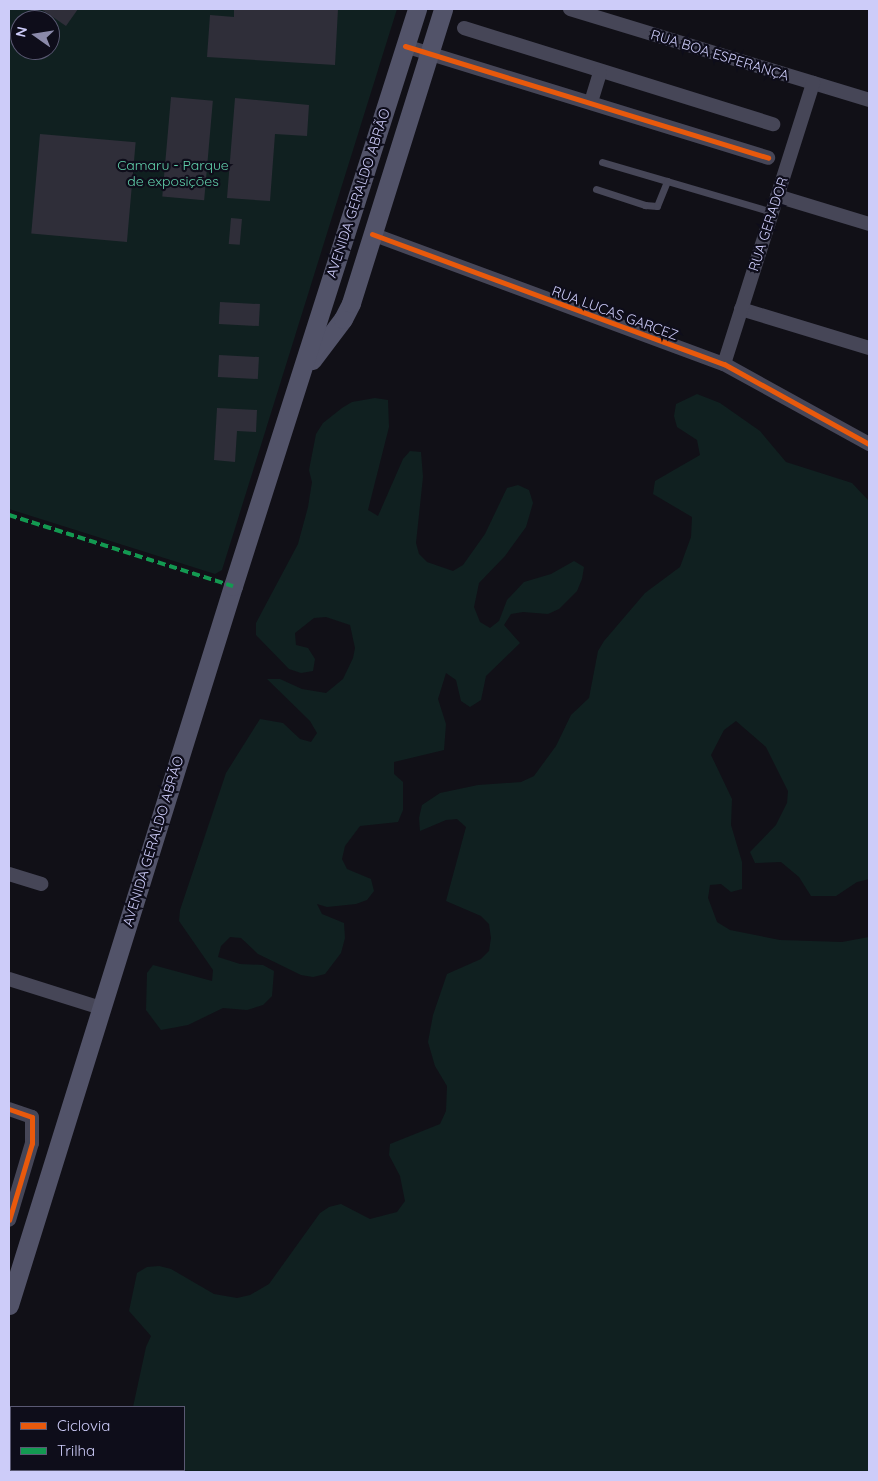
<!DOCTYPE html>
<html>
<head>
<meta charset="utf-8">
<style>
	body { margin:0 }
	#map { position:relative; width:878px; height:1481px; overflow:hidden; background:#111017; font-family:Quicksand,sans-serif }
	div>[style] { position:absolute }
	[style*='--x'] { left:calc(var(--x)*1px); top:calc(var(--y)*1px); width:calc(var(--w)*1px); rotate:calc(var(--a)*1deg) }
	.green>* { inset:0; background:#102020 }
	.building>* { inset:0; background:#2f2e39; transform-origin:0 0 }
	.service>* { height:7px; margin:-3.5px; padding:0 3.5px; transform-origin:3.5px; border-radius:3.5px; background:#464657 }
	.minor>* { height:14px; margin:-7px; padding:0 7px; transform-origin:7px; border-radius:7px; background:#464657 }
	.secondary>* { height:19px; margin:-9.5px; padding:0 9.5px; transform-origin:9.5px; border-radius:9.5px; background:#525369 }
	.quiet>* { height:4px; margin-top:-2px; transform-origin:0; background:repeating-linear-gradient(90deg,#139951 0 8px,transparent 0 12px) }
	.cycleway>* { height:5px; margin:-2.5px; padding:0 2.5px; transform-origin:2.5px; border-radius:2.5px; background:#e8590c }
	span { translate:-50% -50%; white-space:nowrap; text-align:center; line-height:1.15; -webkit-text-stroke:4.5px #0e0d1a; paint-order:stroke }
	.street-label { font-size:14px; color:#cdccf9 }
	.park-label { font-size:14px; color:#61d0ab }
	.frame { position:absolute; inset:0; border:10px solid #cdccf9; pointer-events:none }
	.legend { position:absolute; left:10px; top:1406px; width:175px; height:65px; box-sizing:border-box; background:#0e0d1a; border:1px solid #5a5973; margin:0; padding:6px 9px; list-style:none; font-size:15px; color:#cdccf9 }
	.legend li { display:flex; align-items:center; gap:10px; height:25px }
	.legend b { width:25px; border:1px solid #5a5973 }
	.north { position:absolute; left:10px; top:10px; width:50px; height:50px; box-sizing:border-box; background:#0e0d1a; border:1px solid #5a5973; border-radius:50%; rotate:283deg; font-size:14px; font-weight:700; line-height:20px; text-align:center; color:#cdccf9 }
	.north::after { content:''; display:block; margin:auto; width:18px; height:22px; background:#8b8aaa; clip-path:polygon(50% 0,100% 100%,50% 72%,0 100%) }
</style>
</head>
<body>
<div id="map">
	<div class="green">
		<i style="clip-path:polygon(evenodd,9px 9px,397px 9px,222px 570px,215px 574px,9px 509px,9px 9px,20px 20px,50px 20px,50px 50px,20px 50px,20px 20px)"></i>
		<i style="clip-path:polygon(697px 394px,720px 403px,760px 431px,786px 462px,852px 483px,869px 501px,869px 879px,857px 882px,836px 896px,811px 896px,799px 877px,781px 862px,755px 863px,750px 852px,776px 825px,787px 803px,788px 791px,766px 747px,736px 721px,724px 730px,711px 755px,732px 799px,731px 825px,742px 862px,742px 889px,731px 892px,721px 884px,710px 885px,708px 898px,717px 922px,730px 930px,780px 940px,842px 942px,869px 937px,869px 1472px,114px 1472px,184px 1470px,184px 1407px,133px 1407px,146px 1347px,151px 1336px,129px 1311px,137px 1273px,147px 1267px,159px 1266px,171px 1269px,214px 1294px,237px 1298px,250px 1295px,269px 1284px,320px 1213px,329px 1207px,341px 1204px,370px 1219px,397px 1212px,405px 1201px,400px 1176px,389px 1155px,390px 1144px,440px 1124px,446px 1111px,447px 1086px,435px 1066px,428px 1042px,433px 1015px,447px 974px,481px 959px,489px 951px,491px 938px,489px 924px,481px 916px,446px 901px,466px 827px,457px 819px,446px 820px,420px 831px,419px 818px,422px 805px,440px 793px,478px 785px,521px 782px,534px 776px,556px 746px,571px 715px,589px 698px,598px 651px,604px 641px,645px 593px,680px 567px,691px 537px,692px 517px,653px 494px,655px 481px,700px 455px,697px 440px,677px 427px,674px 416px,676px 404px)"></i>
		<i style="clip-path:polygon(375px 398px,388px 400px,389px 427px,368px 510px,378px 516px,403px 459px,410px 451px,421px 452px,423px 477px,416px 543px,419px 554px,427px 562px,453px 571px,463px 565px,485px 534px,507px 488px,518px 485px,529px 490px,533px 503px,526px 527px,505px 556px,479px 583px,474px 607px,480px 622px,490px 628px,499px 621px,507px 600px,524px 582px,551px 574px,574px 561px,584px 567px,582px 579px,577px 591px,559px 609px,548px 614px,523px 612px,511px 614px,504px 625px,520px 643px,486px 676px,481px 700px,470px 707px,461px 701px,456px 680px,446px 673px,438px 699px,446px 724px,444px 750px,394px 762px,394px 774px,403px 782px,403px 810px,398px 822px,360px 826px,345px 846px,342px 859px,347px 869px,371px 879px,374px 891px,367px 900px,356px 904px,327px 907px,317px 904px,322px 914px,344px 923px,345px 938px,341px 953px,325px 974px,313px 977px,301px 975px,258px 954px,241px 938px,230px 937px,221px 946px,218px 957px,240px 964px,263px 965px,274px 971px,272px 996px,263px 1005px,247px 1010px,223px 1008px,188px 1025px,161px 1030px,146px 1010px,147px 973px,153px 965px,212px 981px,213px 970px,179px 921px,180px 910px,226px 773px,260px 719px,283px 723px,300px 739px,311px 742px,317px 733px,310px 721px,267px 679px,280px 679px,302px 689px,326px 693px,343px 679px,353px 658px,355px 648px,350px 625px,326px 617px,314px 618px,295px 633px,296px 645px,308px 648px,315px 659px,313px 671px,301px 673px,289px 669px,256px 635px,256px 623px,298px 544px,308px 507px,312px 482px,309px 470px,316px 434px,323px 423px,342px 408px,352px 402px)"></i>
	</div>
	<div class="building">
		<i style="clip-path:polygon(41px 9px,78px 9px,66px 26px)"></i>
		<i style="clip-path:polygon(234px 9px,338px 9px,335px 65px,207px 57px,210px 15px,234px 17px)"></i>
		<i style="left:171px;top:97px;width:42px;height:100px;rotate:5deg"></i>
		<i style="clip-path:polygon(235px 98px,309px 105px,307px 136px,275px 134px,270px 201px,227px 198px)"></i>
		<i style="left:40px;top:134px;width:96px;height:100px;rotate:5deg"></i>
		<i style="left:231px;top:218px;width:11px;height:26px;rotate:5deg"></i>
		<i style="left:220px;top:302px;width:40px;height:22px;rotate:3deg"></i>
		<i style="left:219px;top:355px;width:40px;height:22px;rotate:3deg"></i>
		<i style="clip-path:polygon(217px 408px,257px 410px,256px 432px,237px 431px,235px 462px,214px 460px)"></i>
	</div>
	<div class="service">
		<i style="--x:602;--y:162;--w:68;--a:16.3"></i>
		<i style="--x:596;--y:189;--w:52;--a:18.1"></i>
		<i style="--x:645;--y:205;--w:12;--a:5"></i>
		<i style="--x:657;--y:206;--w:27;--a:-68"></i>
		<i style="--x:667;--y:181;--w:109;--a:16.4"></i>
	</div>
	<div class="minor">
		<i style="--x:570;--y:9;--w:313;--a:16.9"></i>
		<i style="--x:464;--y:28;--w:324;--a:17.3"></i>
		<i style="--x:405;--y:46;--w:380;--a:17.1"></i>
		<i style="--x:591;--y:102;--w:31;--a:-73"></i>
		<i style="--x:777;--y:196;--w:96;--a:16.9"></i>
		<i style="--x:372;--y:234;--w:375;--a:20.3"></i>
		<i style="--x:724;--y:364;--w:166;--a:28.9"></i>
		<i style="--x:741;--y:309;--w:134;--a:16.9"></i>
		<i style="--x:724;--y:364;--w:295;--a:-72.4"></i>
		<i style="--x:9;--y:874;--w:34;--a:17"></i>
		<i style="--x:9;--y:979;--w:96;--a:17.5"></i>
		<i style="--x:9;--y:1109;--w:24;--a:19"></i>
		<i style="--x:32;--y:1117;--w:26;--a:90"></i>
		<i style="--x:32;--y:1143;--w:80;--a:106.6"></i>
	</div>
	<div class="secondary">
		<i style="--x:312;--y:360;--w:51;--a:-52.9"></i>
		<i style="--x:343;--y:319;--w:18;--a:-63"></i>
		<i style="--x:351;--y:303;--w:308;--a:-72.6"></i>
		<i style="--x:9;--y:1305;--w:753;--a:-72.7"></i>
		<i style="--x:233;--y:586;--w:606;--a:-72.31"></i>
	</div>
	<div class="quiet">
		<i style="--x:9;--y:515;--w:235;--a:17.6"></i>
	</div>
	<div class="cycleway">
		<i style="--x:405;--y:46;--w:380;--a:17.1"></i>
		<i style="--x:372;--y:234;--w:375;--a:20.3"></i>
		<i style="--x:724;--y:364;--w:166;--a:28.9"></i>
		<i style="--x:9;--y:1109;--w:24;--a:19"></i>
		<i style="--x:32;--y:1117;--w:26;--a:90"></i>
		<i style="--x:32;--y:1143;--w:80;--a:106.6"></i>
	</div>
	<div class="street-label">
		<span style="left:720px;top:55px;rotate:17deg">RUA BOA ESPERANÇA</span>
		<span style="left:358px;top:193px;rotate:-72deg">AVENIDA GERALDO ABRÃO</span>
		<span style="left:768px;top:224px;rotate:-72deg">RUA GERADOR</span>
		<span style="left:615px;top:313px;rotate:20deg">RUA LUCAS GARCEZ</span>
		<span style="left:153px;top:841px;rotate:-73deg">AVENIDA GERALDO ABRÃO</span>
	</div>
	<div class="park-label">
		<span style="left:173px;top:173px">Camaru - Parque<br>de exposições</span>
	</div>
	<div class="frame"></div>
	<ul class="legend">
	<li><b style="height:6px;background:#e8590c"></b>Ciclovia</li>
	<li><b style="height:6px;background:#139951"></b>Trilha</li>
	</ul>
	<div class="north">N</div>
</div>
</body>
</html>
